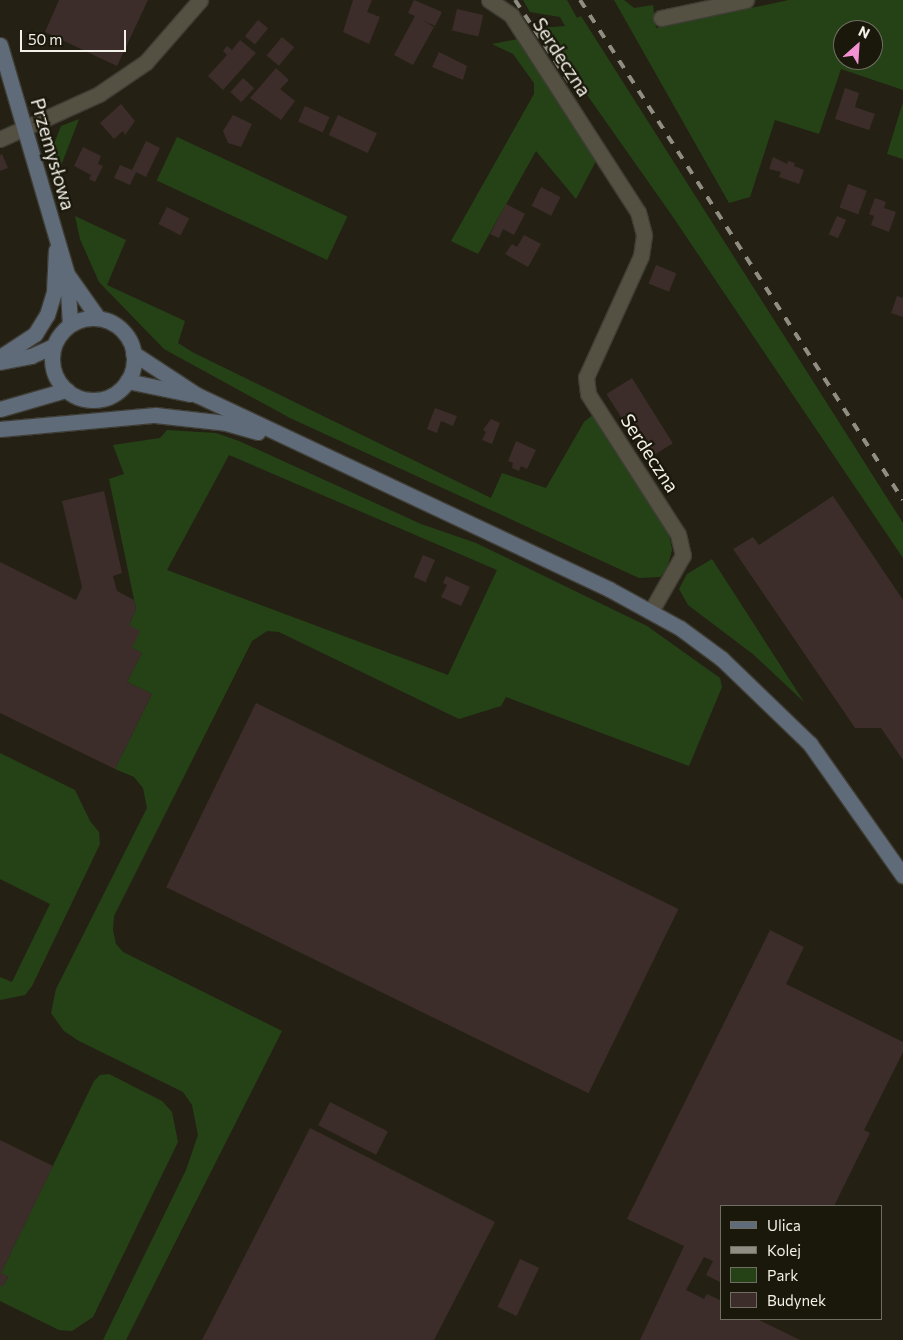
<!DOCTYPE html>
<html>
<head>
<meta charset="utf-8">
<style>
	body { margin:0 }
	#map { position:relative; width:903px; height:1340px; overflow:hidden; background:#242114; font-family:Commissioner,sans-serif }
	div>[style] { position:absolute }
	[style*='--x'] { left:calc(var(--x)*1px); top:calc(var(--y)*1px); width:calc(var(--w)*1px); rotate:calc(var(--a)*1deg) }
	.green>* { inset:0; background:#254217; transform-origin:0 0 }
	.building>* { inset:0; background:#3c2d2a; transform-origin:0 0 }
	.roads { filter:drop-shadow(1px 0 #3f3d35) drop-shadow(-1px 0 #3f3d35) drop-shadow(0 1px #3f3d35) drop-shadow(0 -1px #3f3d35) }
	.street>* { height:15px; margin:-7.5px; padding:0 7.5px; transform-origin:7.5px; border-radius:7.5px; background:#545042 }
	.secondary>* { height:15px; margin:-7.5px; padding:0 7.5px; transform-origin:7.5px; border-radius:7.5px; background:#5f6b78 }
	.secondary>.ring { margin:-7.5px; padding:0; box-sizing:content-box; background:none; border:15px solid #5f6b78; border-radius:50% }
	.rail>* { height:4px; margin-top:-2px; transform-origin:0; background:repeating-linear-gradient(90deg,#908d83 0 9px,transparent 0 18px) }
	span { translate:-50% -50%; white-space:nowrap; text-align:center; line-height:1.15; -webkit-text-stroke:4.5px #1a170b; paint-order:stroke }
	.street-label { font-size:19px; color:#f2f0e8 }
	.legend { position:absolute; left:720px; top:1205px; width:162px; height:115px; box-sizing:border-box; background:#1a170b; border:1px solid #706e63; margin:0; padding:6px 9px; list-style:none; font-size:15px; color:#f2f0e8 }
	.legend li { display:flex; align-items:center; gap:10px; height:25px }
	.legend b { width:25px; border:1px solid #706e63 }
	.north { position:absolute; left:833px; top:20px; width:50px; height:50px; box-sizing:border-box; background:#1a170b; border:1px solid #706e63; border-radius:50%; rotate:26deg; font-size:14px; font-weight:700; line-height:20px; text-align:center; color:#f2f0e8 }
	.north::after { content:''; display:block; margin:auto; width:18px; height:22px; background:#f491d3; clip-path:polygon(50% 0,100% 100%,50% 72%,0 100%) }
	.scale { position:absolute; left:20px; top:30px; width:106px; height:22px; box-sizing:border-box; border:2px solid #f2f0e8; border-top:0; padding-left:6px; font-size:15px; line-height:18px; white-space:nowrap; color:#f2f0e8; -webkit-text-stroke:4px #1a170b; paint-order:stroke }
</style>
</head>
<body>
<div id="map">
	<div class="green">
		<i style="clip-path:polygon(523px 0,567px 0,577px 18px,581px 16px,903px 523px,903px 558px,673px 217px,540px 28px,565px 26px,560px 17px,530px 12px)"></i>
		<i style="clip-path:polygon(evenodd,614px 0,624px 0,634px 8px,653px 5px,656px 28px,789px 0,903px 0,903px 90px,841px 69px,819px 134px,775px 120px,750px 197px,729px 203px,614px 0,843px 30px,873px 30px,873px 60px,843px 60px,843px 30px)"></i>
		<i style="clip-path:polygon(518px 39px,596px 161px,576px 199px,536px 151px,478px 254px,451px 241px,534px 94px,534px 83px,513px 54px,492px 44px)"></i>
		<i style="clip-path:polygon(903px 102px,903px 159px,887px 154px)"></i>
		<i style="clip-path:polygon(79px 119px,57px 176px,50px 154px,61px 126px)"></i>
		<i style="left:177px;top:137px;width:188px;height:48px;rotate:25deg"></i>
		<i style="clip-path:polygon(75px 216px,126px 240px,107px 285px,185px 321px,178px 343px,192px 352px,491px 498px,502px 473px,546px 488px,584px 422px,594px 414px,668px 528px,672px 550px,667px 569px,660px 577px,639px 578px,290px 418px,164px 349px,99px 282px,80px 239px)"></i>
		<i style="clip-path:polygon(evenodd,167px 430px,216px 433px,239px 441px,421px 524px,476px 543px,647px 626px,720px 678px,722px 687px,689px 766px,506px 697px,501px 706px,459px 719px,279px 632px,267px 631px,252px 641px,114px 916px,113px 930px,116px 944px,123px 952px,282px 1031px,126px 1340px,103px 1340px,186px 1170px,198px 1135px,192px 1105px,183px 1092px,79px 1041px,64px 1031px,51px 1013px,56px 989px,147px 808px,143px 788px,134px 777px,115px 769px,152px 694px,127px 682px,142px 653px,132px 648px,129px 625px,136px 609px,109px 479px,124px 474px,113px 445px,160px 438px,167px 430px,229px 455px,497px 570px,448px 675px,167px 570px,229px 455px)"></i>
		<i style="clip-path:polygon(712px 559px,804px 702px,754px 655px,688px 605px,679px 589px,687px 574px)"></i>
		<i style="clip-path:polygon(0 753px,75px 790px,90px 821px,99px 832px,100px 844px,32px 986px,25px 995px,0 1000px,0 977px,12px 982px,50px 904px,0 879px)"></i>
		<i style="clip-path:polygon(109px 1074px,162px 1101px,172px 1112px,178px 1142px,93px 1317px,72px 1331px,59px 1330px,0 1301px,0 1285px,3px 1286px,8px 1277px,1px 1273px,94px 1081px,100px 1075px)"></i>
	</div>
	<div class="building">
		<i style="clip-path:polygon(59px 0,148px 0,117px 66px,45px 32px)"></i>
		<i style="clip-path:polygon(353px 0,372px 0,367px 12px,380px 17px,369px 44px,343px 32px)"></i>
		<i style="clip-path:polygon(414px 0,442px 12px,435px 26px,422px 20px,434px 27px,413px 65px,394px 55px,415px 16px,408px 13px)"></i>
		<i style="left:457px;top:9px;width:27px;height:22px;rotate:13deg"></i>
		<i style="left:258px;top:20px;width:13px;height:21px;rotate:39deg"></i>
		<i style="left:282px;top:37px;width:16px;height:24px;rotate:40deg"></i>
		<i style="clip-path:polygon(240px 40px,256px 53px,223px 90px,208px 76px,227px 55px,223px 51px,227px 46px,232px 50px)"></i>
		<i style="clip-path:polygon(439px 52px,467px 66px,463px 80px,432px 67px)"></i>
		<i style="clip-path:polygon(276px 68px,289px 80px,280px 89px,295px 101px,281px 120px,250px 98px)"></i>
		<i style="left:243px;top:78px;width:15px;height:19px;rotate:42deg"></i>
		<i style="clip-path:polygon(845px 88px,859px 93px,855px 107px,875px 114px,869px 130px,835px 119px)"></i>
		<i style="clip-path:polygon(121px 104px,135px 121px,125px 135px,123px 131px,114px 139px,100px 123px)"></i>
		<i style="left:305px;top:106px;width:27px;height:17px;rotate:24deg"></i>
		<i style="clip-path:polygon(233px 115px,252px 124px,241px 147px,228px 143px,223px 131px)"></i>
		<i style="left:338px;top:115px;width:43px;height:22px;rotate:25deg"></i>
		<i style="clip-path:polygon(146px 141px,160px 148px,146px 177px,136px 172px,130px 185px,114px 178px,120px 165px,132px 170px)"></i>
		<i style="clip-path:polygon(83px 147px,101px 156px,98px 164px,103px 166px,95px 182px,89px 179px,91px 175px,74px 166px)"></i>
		<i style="clip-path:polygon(2px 154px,8px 168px,0 171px,0 155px)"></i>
		<i style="clip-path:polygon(773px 157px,787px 164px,788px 161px,795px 163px,794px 166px,804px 170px,799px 184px,779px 177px,781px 172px,769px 169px)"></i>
		<i style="left:848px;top:184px;width:20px;height:25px;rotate:20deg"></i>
		<i style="left:541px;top:187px;width:22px;height:21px;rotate:27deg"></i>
		<i style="clip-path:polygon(875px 198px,886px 202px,884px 208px,896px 212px,889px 232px,871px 225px,874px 216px,869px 214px)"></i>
		<i style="clip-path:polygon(506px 204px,525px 214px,514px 235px,503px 229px,499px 238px,490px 234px)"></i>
		<i style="left:167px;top:207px;width:25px;height:19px;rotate:27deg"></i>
		<i style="left:837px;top:216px;width:10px;height:20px;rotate:24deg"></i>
		<i style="clip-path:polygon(524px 235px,541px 244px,528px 267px,505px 254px,512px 244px,517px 247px)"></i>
		<i style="left:656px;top:265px;width:22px;height:20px;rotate:22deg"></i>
		<i style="clip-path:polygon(897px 296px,903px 298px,903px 317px,891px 313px)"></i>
		<i style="left:632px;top:378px;width:77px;height:30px;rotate:58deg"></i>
		<i style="clip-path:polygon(435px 408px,457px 416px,453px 426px,441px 421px,437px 433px,427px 429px)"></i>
		<i style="clip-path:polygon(491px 419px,500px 423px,492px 444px,482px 440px,486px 432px,483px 430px)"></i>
		<i style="clip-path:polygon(516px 441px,536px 450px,527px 469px,521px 466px,519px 471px,512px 468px,513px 463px,508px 461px)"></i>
		<i style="clip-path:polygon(104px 491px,122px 573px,113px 576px,117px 591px,134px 600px,136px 609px,129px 625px,140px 631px,132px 648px,142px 653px,127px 682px,152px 694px,115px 769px,0 713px,0 562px,76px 600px,82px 587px,62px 501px)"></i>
		<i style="clip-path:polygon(833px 496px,903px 600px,903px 760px,881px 728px,855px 728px,733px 549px,753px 537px,759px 545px)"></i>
		<i style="left:423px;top:555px;width:13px;height:24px;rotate:23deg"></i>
		<i style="clip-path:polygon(446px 576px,470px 587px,461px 606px,441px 597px,447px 585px,443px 583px)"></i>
		<i style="left:256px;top:703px;width:470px;height:205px;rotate:26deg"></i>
		<i style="clip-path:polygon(770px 930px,804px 947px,786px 984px,903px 1042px,903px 1052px,864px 1130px,870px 1133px,834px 1206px,722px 1206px,722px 1283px,706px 1275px,713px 1261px,704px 1257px,686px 1290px,704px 1299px,707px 1294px,722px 1301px,722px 1319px,757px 1319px,800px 1340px,640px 1340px,684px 1246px,627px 1219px)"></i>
		<i style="left:330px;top:1102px;width:65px;height:26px;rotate:27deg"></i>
		<i style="clip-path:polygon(310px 1128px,495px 1222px,434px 1340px,202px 1340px)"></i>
		<i style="clip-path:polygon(0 1140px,53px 1166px,1px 1273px,8px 1276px,3px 1287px,0 1285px)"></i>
		<i style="left:520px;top:1259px;width:21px;height:53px;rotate:25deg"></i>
	</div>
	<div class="roads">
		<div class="street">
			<i style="--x:489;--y:0;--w:27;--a:34"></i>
			<i style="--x:511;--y:15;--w:234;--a:57.2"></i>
			<i style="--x:638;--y:212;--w:24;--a:75"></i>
			<i style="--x:644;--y:235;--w:21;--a:98"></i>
			<i style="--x:641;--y:256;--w:133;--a:114.4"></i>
			<i style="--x:586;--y:377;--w:17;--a:83"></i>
			<i style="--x:588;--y:394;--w:166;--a:57.3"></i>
			<i style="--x:678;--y:534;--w:22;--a:77"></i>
			<i style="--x:683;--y:555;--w:64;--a:119.7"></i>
			<i style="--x:661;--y:18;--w:87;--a:-12"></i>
			<i style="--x:0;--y:139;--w:109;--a:-24.4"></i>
			<i style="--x:99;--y:94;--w:57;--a:-34.2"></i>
			<i style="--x:146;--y:62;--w:82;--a:-48.9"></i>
		</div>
		<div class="secondary">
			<i style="--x:0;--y:45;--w:239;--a:73.7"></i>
			<i style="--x:67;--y:274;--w:50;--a:86.6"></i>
			<i style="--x:67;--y:274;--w:54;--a:54.8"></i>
			<i class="ring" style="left:52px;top:318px;width:67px;height:67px"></i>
			<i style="--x:133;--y:353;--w:77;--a:33.3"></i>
			<i style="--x:197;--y:395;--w:455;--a:25.2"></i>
			<i style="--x:609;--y:589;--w:81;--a:28.8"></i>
			<i style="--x:680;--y:628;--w:52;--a:36.4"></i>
			<i style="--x:722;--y:659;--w:122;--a:44"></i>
			<i style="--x:810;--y:744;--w:161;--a:54.8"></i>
			<i style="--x:0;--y:357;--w:42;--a:-33.3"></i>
			<i style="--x:35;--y:334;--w:22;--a:-58"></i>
			<i style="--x:47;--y:315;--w:24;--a:-73"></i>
			<i style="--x:54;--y:292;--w:42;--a:-87.3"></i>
			<i style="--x:0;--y:362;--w:32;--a:-11"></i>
			<i style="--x:31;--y:356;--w:24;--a:-24"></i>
			<i style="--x:127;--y:381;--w:64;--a:11.7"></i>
			<i style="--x:0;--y:409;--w:69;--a:-16.1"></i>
			<i style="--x:0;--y:429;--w:156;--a:-5.2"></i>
			<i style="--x:155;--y:415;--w:71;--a:6.4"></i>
			<i style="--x:226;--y:423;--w:33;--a:16"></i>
		</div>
	</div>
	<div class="rail">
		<i style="--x:515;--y:0;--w:98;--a:56.6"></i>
		<i style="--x:580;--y:0;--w:595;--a:57.14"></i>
	</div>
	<div class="street-label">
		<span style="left:562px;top:57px;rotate:57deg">Serdeczna</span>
		<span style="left:53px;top:154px;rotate:74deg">Przemysłowa</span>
		<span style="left:650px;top:453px;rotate:57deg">Serdeczna</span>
	</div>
	<ul class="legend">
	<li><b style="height:6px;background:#5f6b78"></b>Ulica</li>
	<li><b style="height:6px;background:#908d83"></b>Kolej</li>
	<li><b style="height:14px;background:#254217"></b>Park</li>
	<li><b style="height:14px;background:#3c2d2a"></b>Budynek</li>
	</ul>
	<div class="north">N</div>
	<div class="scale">50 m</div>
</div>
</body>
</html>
